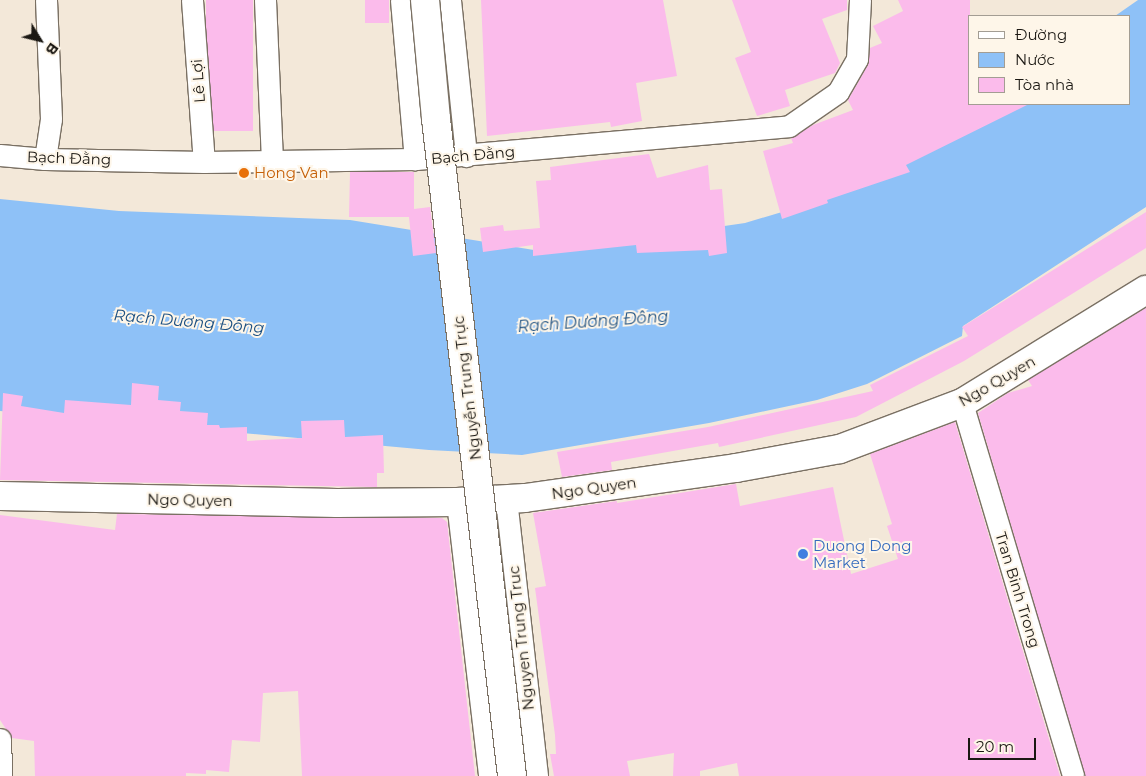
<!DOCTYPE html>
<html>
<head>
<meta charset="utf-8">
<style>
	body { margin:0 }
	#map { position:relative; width:1146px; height:776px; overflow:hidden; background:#f3e8d9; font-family:Montserrat,sans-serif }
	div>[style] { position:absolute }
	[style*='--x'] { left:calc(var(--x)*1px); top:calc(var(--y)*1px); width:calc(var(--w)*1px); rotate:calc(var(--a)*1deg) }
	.water>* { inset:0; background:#8ec1f7 }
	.building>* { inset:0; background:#fbbbeb; transform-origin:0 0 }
	.roads { filter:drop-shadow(1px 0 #7a7063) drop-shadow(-1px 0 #7a7063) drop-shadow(0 1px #7a7063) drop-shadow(0 -1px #7a7063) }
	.street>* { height:21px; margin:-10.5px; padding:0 10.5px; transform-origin:10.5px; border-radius:10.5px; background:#fff }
	.secondary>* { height:28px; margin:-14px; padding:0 14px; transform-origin:14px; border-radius:14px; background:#fff }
	.bridges { filter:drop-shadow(1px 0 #7a7063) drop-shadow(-1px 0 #7a7063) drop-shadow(0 1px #7a7063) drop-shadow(0 -1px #7a7063) }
	.secondary-bridge>* { height:28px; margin:-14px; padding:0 14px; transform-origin:14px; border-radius:14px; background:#fff }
	.dots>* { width:14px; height:14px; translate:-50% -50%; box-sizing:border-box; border:2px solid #fef6e9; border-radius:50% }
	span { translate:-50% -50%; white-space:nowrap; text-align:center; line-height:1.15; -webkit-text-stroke:4px #fef6e9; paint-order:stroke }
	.street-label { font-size:15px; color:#1b1813 }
	.food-label { font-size:15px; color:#c56008 }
	.left { translate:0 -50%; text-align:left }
	.shop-label { font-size:15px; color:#366cbe }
	.water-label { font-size:16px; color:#1c5082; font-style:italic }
	.legend { position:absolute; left:968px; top:15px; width:162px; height:90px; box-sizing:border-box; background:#fef6e9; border:1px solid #a39d93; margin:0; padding:6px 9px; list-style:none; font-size:15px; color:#1b1813 }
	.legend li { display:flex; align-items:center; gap:10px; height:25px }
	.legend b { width:25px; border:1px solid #a39d93 }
	.north { position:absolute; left:15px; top:15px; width:50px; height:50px; -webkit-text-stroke:4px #fef6e9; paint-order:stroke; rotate:126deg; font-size:14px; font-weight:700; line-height:20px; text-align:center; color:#1b1813 }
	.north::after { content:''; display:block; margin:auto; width:18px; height:22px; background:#1b1813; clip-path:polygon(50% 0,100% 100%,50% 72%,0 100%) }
	.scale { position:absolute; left:968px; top:738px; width:68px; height:22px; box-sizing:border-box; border:2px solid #1b1813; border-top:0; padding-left:6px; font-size:15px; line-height:18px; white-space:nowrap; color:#1b1813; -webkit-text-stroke:4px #fef6e9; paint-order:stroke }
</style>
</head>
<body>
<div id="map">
	<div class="water">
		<i style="clip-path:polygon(1138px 0,1146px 0,1146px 207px,963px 326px,962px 336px,867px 384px,817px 400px,709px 423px,522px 455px,429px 450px,0 411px,0 199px,119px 211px,350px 220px,546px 252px,745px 223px,842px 194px,983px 104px,1130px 104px,1130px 16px,1115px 16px)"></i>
	</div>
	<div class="building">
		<i style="left:206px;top:0;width:47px;height:131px"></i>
		<i style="left:365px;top:0;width:24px;height:23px"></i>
		<i style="clip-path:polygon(481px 0,663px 0,677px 76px,636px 83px,642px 121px,611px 127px,610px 122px,487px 136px)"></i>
		<i style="clip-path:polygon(732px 0,847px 0,847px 10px,822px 19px,840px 63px,835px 73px,785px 90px,790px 106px,757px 116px,735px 58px,751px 52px)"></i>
		<i style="clip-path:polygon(898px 0,970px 0,970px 104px,1029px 104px,906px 165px,910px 172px,827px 200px,828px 203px,782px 219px,763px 151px,793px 143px,791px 138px,813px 125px,853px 110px,848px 100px,868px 65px,870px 48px,882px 43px,873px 26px,903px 11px)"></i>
		<i style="clip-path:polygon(649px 154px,657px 178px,708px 165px,710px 190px,722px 189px,727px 253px,709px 256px,708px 250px,637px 253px,636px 245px,533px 256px,533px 245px,483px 252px,480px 228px,503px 225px,504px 231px,540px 228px,536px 181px,551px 180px,550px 167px)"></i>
		<i style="clip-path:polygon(350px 172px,414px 172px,414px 209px,430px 207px,436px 253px,413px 256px,409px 217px,349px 217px)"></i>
		<i style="clip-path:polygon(1146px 212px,1146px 248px,964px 361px,856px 417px,719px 447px,718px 443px,611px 462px,612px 470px,562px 477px,557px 452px,708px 427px,873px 391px,870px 385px,968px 336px,962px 327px)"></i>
		<i style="clip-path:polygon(1146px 308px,1146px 776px,1085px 776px,978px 413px,1008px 393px,1032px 386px,1028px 380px)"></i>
		<i style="clip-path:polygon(132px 383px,159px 386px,158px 400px,181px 402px,180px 411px,208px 413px,207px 425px,219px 425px,220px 428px,247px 427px,247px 441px,302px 438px,301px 421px,344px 420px,345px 437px,383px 435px,384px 473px,377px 473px,377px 487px,0 480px,3px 393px,23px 396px,21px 406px,64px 413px,65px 400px,131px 405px)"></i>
		<i style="clip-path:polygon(955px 422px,1060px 776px,739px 776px,737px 763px,700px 771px,700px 776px,673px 776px,674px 753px,627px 761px,630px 776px,554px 776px,550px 754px,556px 754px,555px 735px,535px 588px,546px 586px,533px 513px,617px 501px,617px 503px,736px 484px,740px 506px,833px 487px,851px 574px,898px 559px,887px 526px,892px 524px,870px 454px)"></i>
		<i style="clip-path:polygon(117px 514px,442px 518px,447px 522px,475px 776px,302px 776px,298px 691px,263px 693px,260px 742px,232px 740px,229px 772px,206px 770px,206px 774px,186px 773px,186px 776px,35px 776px,34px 741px,12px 738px,0 720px,0 515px,115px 530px)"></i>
	</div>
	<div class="roads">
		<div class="street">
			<i style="--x:192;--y:0;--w:162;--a:85.8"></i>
			<i style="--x:265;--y:0;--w:160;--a:87.5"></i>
			<i style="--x:401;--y:0;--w:160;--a:85"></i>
			<i style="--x:450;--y:0;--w:157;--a:84.1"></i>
			<i style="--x:0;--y:155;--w:45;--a:5.1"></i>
			<i style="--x:45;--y:159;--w:159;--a:1.1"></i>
			<i style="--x:204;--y:162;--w:211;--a:-0.8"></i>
			<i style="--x:415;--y:159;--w:375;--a:-5"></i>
			<i style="--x:789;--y:126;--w:60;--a:-34.8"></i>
			<i style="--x:838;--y:92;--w:38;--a:-60"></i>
			<i style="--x:857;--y:59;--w:59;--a:-87.1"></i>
			<i style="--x:45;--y:159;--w:40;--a:-81.5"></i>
			<i style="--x:51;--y:119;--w:119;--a:-92.4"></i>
			<i style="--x:962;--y:403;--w:389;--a:73.4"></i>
			<i style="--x:506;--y:499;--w:279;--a:83.6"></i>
			<i style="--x:457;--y:502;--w:276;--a:83.3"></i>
			<i style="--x:0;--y:739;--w:37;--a:88"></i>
		</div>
		<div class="secondary">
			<i style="--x:0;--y:496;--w:337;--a:1.2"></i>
			<i style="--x:337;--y:503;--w:120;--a:-0.5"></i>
			<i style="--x:457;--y:502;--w:68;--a:-3.4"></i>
			<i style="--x:525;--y:498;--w:213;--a:-8.1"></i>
			<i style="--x:736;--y:468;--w:106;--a:-10.4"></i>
			<i style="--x:840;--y:449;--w:130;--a:-20.7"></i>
			<i style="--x:962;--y:403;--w:216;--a:-31.6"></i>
		</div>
	</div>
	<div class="bridges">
		<div class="secondary-bridge">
			<i style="--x:425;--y:0;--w:120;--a:84.7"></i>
			<i style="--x:436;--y:119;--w:661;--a:83.4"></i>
		</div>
	</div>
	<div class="dots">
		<i style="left:244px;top:173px;background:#e8710a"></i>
		<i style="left:803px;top:554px;background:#3f7fe0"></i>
	</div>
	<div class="street-label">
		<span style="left:198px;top:81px;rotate:-94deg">Lê Lợi</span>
		<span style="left:473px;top:155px;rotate:-5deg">Bạch Đằng</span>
		<span style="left:69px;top:158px;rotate:2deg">Bạch Đằng</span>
		<span style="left:997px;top:381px;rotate:-30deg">Ngo Quyen</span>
		<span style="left:467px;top:388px;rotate:-97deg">Nguyễn Trung Trực</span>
		<span style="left:594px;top:488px;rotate:-8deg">Ngo Quyen</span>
		<span style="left:190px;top:500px;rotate:1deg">Ngo Quyen</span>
		<span style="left:1018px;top:590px;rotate:73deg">Tran Binh Trong</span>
		<span style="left:521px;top:638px;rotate:-96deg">Nguyen Trung Truc</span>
	</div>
	<div class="food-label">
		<span class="left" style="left:254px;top:173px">Hong Van</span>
	</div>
	<div class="shop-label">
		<span class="left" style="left:813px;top:554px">Duong Dong<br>Market</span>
	</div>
	<div class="water-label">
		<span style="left:189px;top:322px;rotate:5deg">Rạch Dương Đông</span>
		<span style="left:593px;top:322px;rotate:-4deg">Rạch Dương Đông</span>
	</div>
	<ul class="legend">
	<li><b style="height:6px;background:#fff"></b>Đường</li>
	<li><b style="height:14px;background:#8ec1f7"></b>Nước</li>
	<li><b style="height:14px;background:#fbbbeb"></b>Tòa nhà</li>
	</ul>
	<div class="north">B</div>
	<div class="scale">20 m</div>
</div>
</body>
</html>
